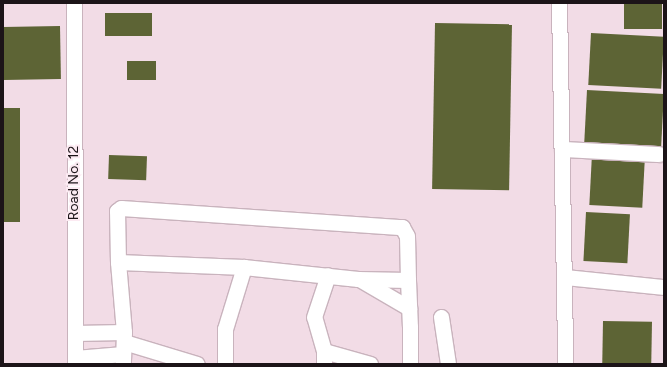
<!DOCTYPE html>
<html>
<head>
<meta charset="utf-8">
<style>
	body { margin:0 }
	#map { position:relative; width:667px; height:367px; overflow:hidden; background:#f2dce6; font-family:Figtree,sans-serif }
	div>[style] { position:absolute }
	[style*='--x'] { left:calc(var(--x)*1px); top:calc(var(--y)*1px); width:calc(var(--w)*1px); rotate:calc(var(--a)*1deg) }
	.building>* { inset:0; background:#5d6435; transform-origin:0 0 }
	.roads { filter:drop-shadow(1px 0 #c9b3bd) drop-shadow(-1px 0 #c9b3bd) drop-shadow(0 1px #c9b3bd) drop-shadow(0 -1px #c9b3bd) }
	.minor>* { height:15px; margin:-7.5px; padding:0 7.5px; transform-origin:7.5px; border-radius:7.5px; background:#fff }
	span { translate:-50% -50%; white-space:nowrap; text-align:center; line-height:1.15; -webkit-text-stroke:4px #fceaf2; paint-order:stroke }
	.street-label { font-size:14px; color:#1c1418 }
	.frame { position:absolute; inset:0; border:4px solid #1c1418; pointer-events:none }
</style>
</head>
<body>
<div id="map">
	<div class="building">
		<i style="left:624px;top:3px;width:38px;height:26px"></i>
		<i style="left:105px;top:13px;width:47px;height:23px"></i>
		<i style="left:435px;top:23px;width:77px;height:166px;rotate:1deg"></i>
		<i style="left:60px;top:26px;width:53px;height:57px;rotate:89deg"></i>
		<i style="left:591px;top:33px;width:73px;height:52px;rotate:3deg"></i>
		<i style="left:156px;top:61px;width:19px;height:29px;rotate:90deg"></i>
		<i style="left:587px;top:90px;width:77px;height:54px;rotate:3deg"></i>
		<i style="left:3px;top:108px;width:17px;height:114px"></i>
		<i style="left:592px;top:154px;width:53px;height:51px;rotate:3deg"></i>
		<i style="left:109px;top:155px;width:38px;height:24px;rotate:2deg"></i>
		<i style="left:586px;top:212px;width:44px;height:49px;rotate:3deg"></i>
		<i style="left:603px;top:321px;width:49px;height:43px;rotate:1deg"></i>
	</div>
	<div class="roads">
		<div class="minor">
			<i style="--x:74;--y:3;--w:361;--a:89.8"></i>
			<i style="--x:559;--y:3;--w:361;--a:89"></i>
			<i style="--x:562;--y:149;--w:97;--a:3"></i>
			<i style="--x:118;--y:262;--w:70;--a:85.1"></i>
			<i style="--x:124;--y:332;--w:32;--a:92"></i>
			<i style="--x:565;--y:277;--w:100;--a:5.8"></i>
			<i style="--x:361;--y:280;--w:56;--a:30.3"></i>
			<i style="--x:408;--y:280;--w:50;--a:-178.9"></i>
			<i style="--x:358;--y:279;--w:115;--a:-174"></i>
			<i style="--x:244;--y:267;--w:126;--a:-177.7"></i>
			<i style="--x:118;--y:262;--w:51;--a:-91.1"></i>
			<i style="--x:117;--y:211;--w:5;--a:-37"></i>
			<i style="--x:121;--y:208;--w:282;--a:3.9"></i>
			<i style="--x:402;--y:227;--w:10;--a:61"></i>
			<i style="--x:407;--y:236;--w:44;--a:88.7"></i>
			<i style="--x:408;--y:280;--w:47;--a:87.6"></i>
			<i style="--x:410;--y:327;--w:37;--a:90"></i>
			<i style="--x:441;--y:317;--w:48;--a:81.5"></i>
			<i style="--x:75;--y:333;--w:49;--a:-1.2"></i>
			<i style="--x:124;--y:342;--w:76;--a:16.8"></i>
			<i style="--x:324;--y:351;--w:35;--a:-106"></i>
			<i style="--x:314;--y:317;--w:44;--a:-71.6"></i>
			<i style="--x:75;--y:358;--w:48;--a:-4.8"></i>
			<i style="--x:225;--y:364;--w:35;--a:-90"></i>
			<i style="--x:225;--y:329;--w:65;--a:-73"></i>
			<i style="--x:324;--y:364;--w:13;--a:-90"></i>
			<i style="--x:324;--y:351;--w:48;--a:15.8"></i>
		</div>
	</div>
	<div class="street-label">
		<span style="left:74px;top:183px;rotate:-90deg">Road No. 12</span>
	</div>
	<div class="frame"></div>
</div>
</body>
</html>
